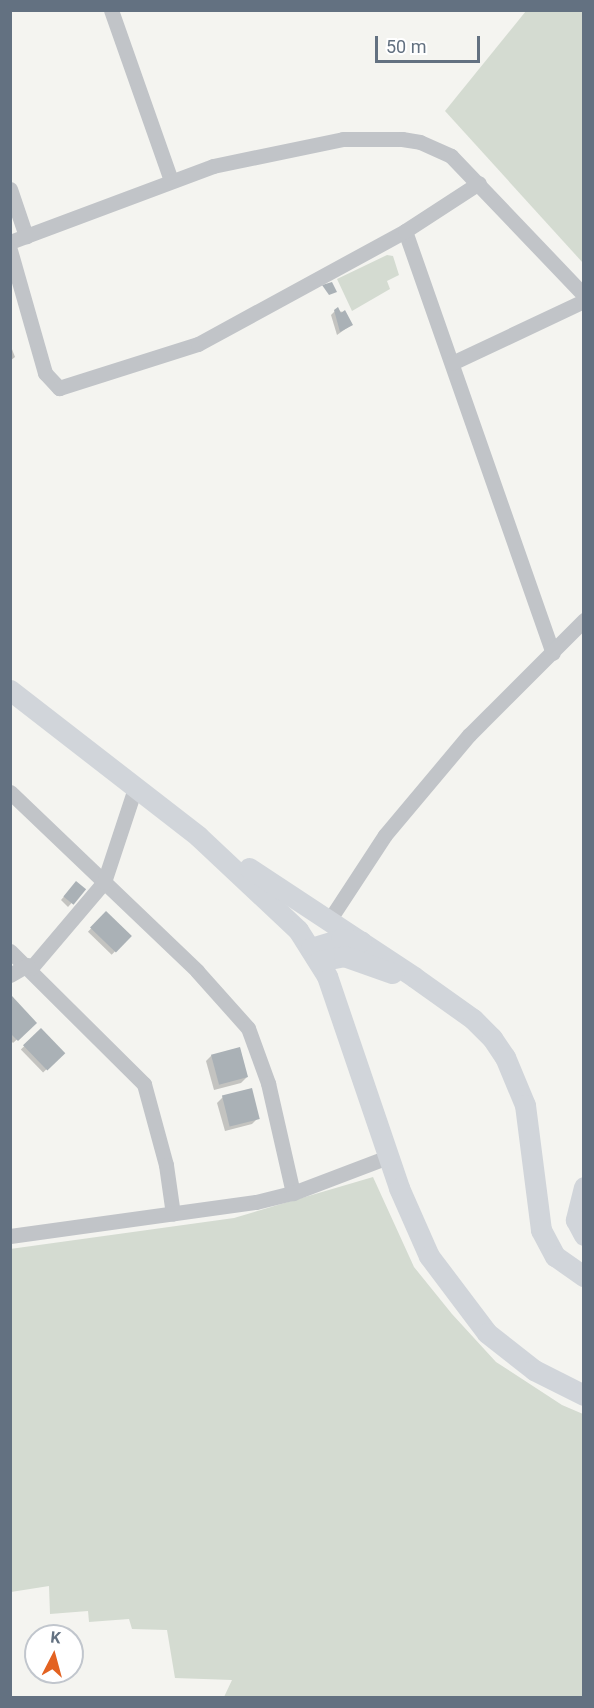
<!DOCTYPE html>
<html>
<head>
<meta charset="utf-8">
<style>
	body { margin:0 }
	#map { position:relative; width:594px; height:1708px; overflow:hidden; background:#f4f4f0; font-family:Roboto,sans-serif }
	div>[style] { position:absolute }
	[style*='--x'] { left:calc(var(--x)*1px); top:calc(var(--y)*1px); width:calc(var(--w)*1px); rotate:calc(var(--a)*1deg) }
	.green>* { inset:0; background:#d4dbd1 }
	.shadow>* { inset:0; background:#0003; transform-origin:0 0 }
	.building>* { inset:0; background:#aab1b6; transform-origin:0 0 }
	.street>* { height:15px; margin:-7.5px; padding:0 7.5px; transform-origin:7.5px; border-radius:7.5px; background:#c1c4c8 }
	.secondary>* { height:21px; margin:-10.5px; padding:0 10.5px; transform-origin:10.5px; border-radius:10.5px; background:#d1d5da }
	span { translate:-50% -50%; white-space:nowrap; text-align:center; line-height:1.15; -webkit-text-stroke:6px #fff; paint-order:stroke }
	.frame { position:absolute; inset:0; border:12px solid #637181; pointer-events:none }
	.north { position:absolute; left:24px; top:1624px; width:60px; height:60px; box-sizing:border-box; background:#fff; border:2px solid #c1c6cd; border-radius:50%; rotate:6deg; font-size:16px; font-weight:700; line-height:24px; text-align:center; color:#637181 }
	.north::after { content:''; display:block; margin:auto; width:21px; height:27px; background:#e36221; clip-path:polygon(50% 0,100% 100%,50% 72%,0 100%) }
	.scale { position:absolute; left:375px; top:36px; width:105px; height:27px; box-sizing:border-box; border:3px solid #637181; border-top:0; padding-left:8px; font-size:18px; line-height:21px; white-space:nowrap; color:#637181; -webkit-text-stroke:4px #fff; paint-order:stroke }
</style>
</head>
<body>
<div id="map">
	<div class="green">
		<i style="clip-path:polygon(526px 11px,583px 11px,583px 263px,445px 111px)"></i>
		<i style="clip-path:polygon(387px 255px,393px 256px,399px 275px,387px 281px,390px 289px,352px 311px,337px 279px)"></i>
		<i style="clip-path:polygon(373px 1177px,414px 1267px,452px 1314px,496px 1362px,562px 1405px,583px 1414px,583px 1697px,224px 1697px,232px 1680px,175px 1678px,167px 1630px,132px 1629px,129px 1619px,89px 1622px,88px 1611px,50px 1614px,49px 1586px,11px 1592px,10px 1249px,234px 1218px)"></i>
	</div>
	<div class="shadow">
		<i style="clip-path:polygon(335px 311px,344px 312px,351px 325px,337px 335px,331px 315px)"></i>
		<i style="clip-path:polygon(10px 344px,15px 357px,10px 361px)"></i>
		<i style="clip-path:polygon(73px 886px,84px 889px,68px 907px,61px 900px)"></i>
		<i style="left:106px;top:913px;width:33px;height:26px;rotate:44deg"></i>
		<i style="clip-path:polygon(12px 998px,35px 1023px,13px 1043px,10px 1040px)"></i>
		<i style="left:41px;top:1030px;width:32px;height:28px;rotate:46deg"></i>
		<i style="clip-path:polygon(212px 1055px,247px 1077px,241px 1083px,214px 1090px,206px 1061px)"></i>
		<i style="clip-path:polygon(223px 1097px,258px 1118px,252px 1124px,225px 1131px,217px 1103px)"></i>
	</div>
	<div class="building">
		<i style="clip-path:polygon(332px 282px,337px 292px,329px 295px,322px 285px)"></i>
		<i style="clip-path:polygon(338px 307px,341px 313px,345px 310px,353px 325px,340px 332px,334px 310px)"></i>
		<i style="left:76px;top:881px;width:13px;height:20px;rotate:39deg"></i>
		<i style="left:106px;top:911px;width:36px;height:23px;rotate:44deg"></i>
		<i style="clip-path:polygon(12px 996px,37px 1023px,18px 1041px,10px 1033px)"></i>
		<i style="left:41px;top:1028px;width:35px;height:25px;rotate:46deg"></i>
		<i style="left:240px;top:1047px;width:31px;height:30px;rotate:75deg"></i>
		<i style="left:252px;top:1088px;width:32px;height:31px;rotate:76deg"></i>
	</div>
	<div class="street">
		<i style="--x:111;--y:10;--w:180;--a:70.6"></i>
		<i style="--x:10;--y:189;--w:50;--a:71.2"></i>
		<i style="--x:405;--y:231;--w:447;--a:70.7"></i>
		<i style="--x:10;--y:242;--w:217;--a:-20.5"></i>
		<i style="--x:213;--y:166;--w:133;--a:-11.7"></i>
		<i style="--x:343;--y:139;--w:59;--a:0"></i>
		<i style="--x:402;--y:139;--w:18;--a:9"></i>
		<i style="--x:420;--y:142;--w:34;--a:24"></i>
		<i style="--x:451;--y:156;--w:192;--a:46.3"></i>
		<i style="--x:10;--y:250;--w:128;--a:74.1"></i>
		<i style="--x:45;--y:373;--w:21;--a:47"></i>
		<i style="--x:59;--y:388;--w:146;--a:-17.6"></i>
		<i style="--x:198;--y:344;--w:236;--a:-28.6"></i>
		<i style="--x:405;--y:231;--w:88;--a:-33"></i>
		<i style="--x:452;--y:363;--w:146;--a:-25.2"></i>
		<i style="--x:10;--y:792;--w:259;--a:43.7"></i>
		<i style="--x:197;--y:971;--w:76;--a:48.2"></i>
		<i style="--x:248;--y:1028;--w:59;--a:70"></i>
		<i style="--x:268;--y:1083;--w:113;--a:77.2"></i>
		<i style="--x:330;--y:919;--w:100;--a:-56.8"></i>
		<i style="--x:385;--y:835;--w:131;--a:-50"></i>
		<i style="--x:469;--y:735;--w:163;--a:-45"></i>
		<i style="--x:10;--y:951;--w:189;--a:44.8"></i>
		<i style="--x:144;--y:1084;--w:84;--a:74.8"></i>
		<i style="--x:166;--y:1165;--w:49;--a:81.9"></i>
		<i style="--x:31;--y:968;--w:113;--a:-49.7"></i>
		<i style="--x:104;--y:882;--w:102;--a:-71.7"></i>
		<i style="--x:10;--y:975;--w:20;--a:-30"></i>
		<i style="--x:10;--y:1236;--w:248;--a:-7.9"></i>
		<i style="--x:256;--y:1202;--w:38;--a:-14"></i>
		<i style="--x:293;--y:1193;--w:102;--a:-20.8"></i>
	</div>
	<div class="secondary">
		<i style="--x:10;--y:690;--w:238;--a:37.8"></i>
		<i style="--x:198;--y:836;--w:137;--a:43.2"></i>
		<i style="--x:298;--y:930;--w:54;--a:57.8"></i>
		<i style="--x:327;--y:976;--w:224;--a:71.2"></i>
		<i style="--x:399;--y:1188;--w:74;--a:66.2"></i>
		<i style="--x:429;--y:1256;--w:96;--a:53"></i>
		<i style="--x:487;--y:1333;--w:60;--a:38.2"></i>
		<i style="--x:534;--y:1370;--w:56;--a:26.6"></i>
		<i style="--x:249;--y:868;--w:198;--a:33.4"></i>
		<i style="--x:414;--y:977;--w:72;--a:35.4"></i>
		<i style="--x:473;--y:1019;--w:27;--a:45"></i>
		<i style="--x:492;--y:1038;--w:23;--a:56"></i>
		<i style="--x:505;--y:1057;--w:52;--a:67.4"></i>
		<i style="--x:525;--y:1105;--w:126;--a:82.7"></i>
		<i style="--x:541;--y:1230;--w:30;--a:62"></i>
		<i style="--x:555;--y:1256;--w:35;--a:35"></i>
		<i style="--x:311;--y:948;--w:31;--a:-17"></i>
		<i style="--x:341;--y:939;--w:20;--a:6"></i>
		<i style="--x:319;--y:961;--w:25;--a:-11"></i>
		<i style="--x:344;--y:956;--w:51;--a:19.5"></i>
		<i style="--x:584;--y:1187;--w:34;--a:104"></i>
		<i style="--x:576;--y:1220;--w:17;--a:62"></i>
	</div>
	<div class="frame"></div>
	<div class="north">K</div>
	<div class="scale">50 m</div>
</div>
</body>
</html>
